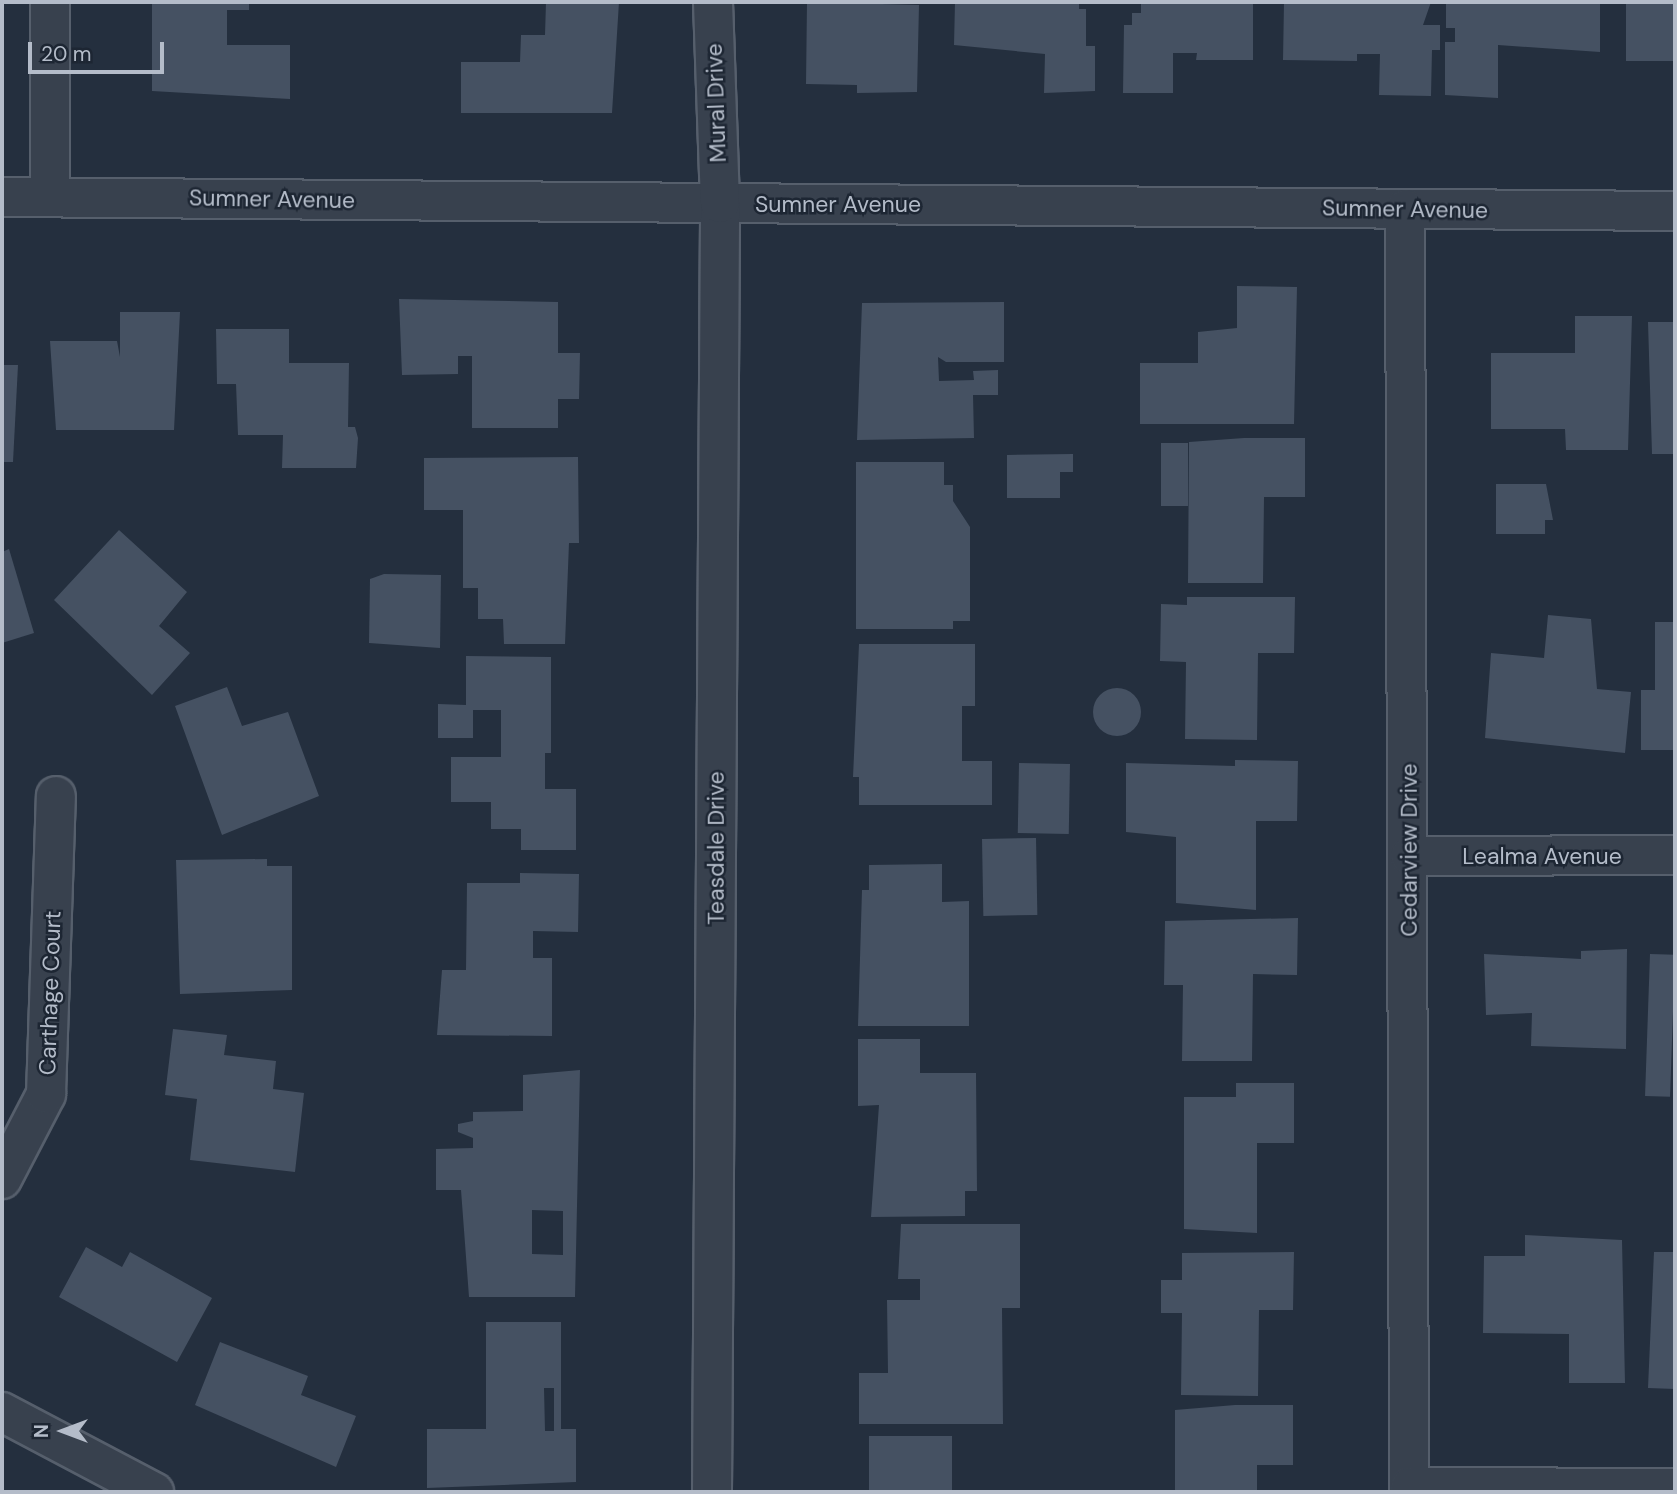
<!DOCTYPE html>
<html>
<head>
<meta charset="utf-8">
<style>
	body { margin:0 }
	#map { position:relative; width:1677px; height:1494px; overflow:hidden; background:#242f3e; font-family:"DM Sans",sans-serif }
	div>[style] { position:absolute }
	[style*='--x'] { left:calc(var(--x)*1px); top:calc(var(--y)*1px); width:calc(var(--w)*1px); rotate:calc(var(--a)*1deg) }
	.building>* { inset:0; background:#455162; transform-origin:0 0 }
	.round { border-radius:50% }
	.roads { filter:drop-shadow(2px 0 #565f6c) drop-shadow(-2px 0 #565f6c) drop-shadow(0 2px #565f6c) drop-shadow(0 -2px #565f6c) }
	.minor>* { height:38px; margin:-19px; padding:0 19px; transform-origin:19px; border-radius:19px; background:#38414e }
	span { translate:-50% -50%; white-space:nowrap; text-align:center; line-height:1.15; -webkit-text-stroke:5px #1d2633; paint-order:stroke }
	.street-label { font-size:23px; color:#b4bcc9 }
	.frame { position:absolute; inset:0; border:4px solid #b4bcc9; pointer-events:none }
	.north { position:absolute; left:28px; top:1396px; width:70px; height:70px; -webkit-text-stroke:5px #1d2633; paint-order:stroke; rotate:270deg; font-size:19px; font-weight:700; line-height:28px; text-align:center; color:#b4bcc9 }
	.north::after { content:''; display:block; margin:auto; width:24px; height:32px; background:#b4bcc9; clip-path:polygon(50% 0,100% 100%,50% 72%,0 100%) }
	.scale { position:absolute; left:28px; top:42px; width:136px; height:32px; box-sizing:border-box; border:4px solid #b4bcc9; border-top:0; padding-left:9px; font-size:21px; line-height:24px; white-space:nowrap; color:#b4bcc9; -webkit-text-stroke:5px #1d2633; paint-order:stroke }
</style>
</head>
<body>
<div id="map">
	<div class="building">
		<i style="clip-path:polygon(152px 2px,249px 2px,249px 10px,227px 10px,227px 45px,290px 45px,290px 99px,152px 91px)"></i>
		<i style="clip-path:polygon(546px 2px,619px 2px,612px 113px,461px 113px,461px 62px,520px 62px,521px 35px,545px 35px)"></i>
		<i style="clip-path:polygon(807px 2px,919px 5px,917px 92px,857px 93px,857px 85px,806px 84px)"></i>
		<i style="clip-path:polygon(955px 2px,1079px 2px,1079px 9px,1086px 9px,1086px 46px,1095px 46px,1095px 91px,1044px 93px,1045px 54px,954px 45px)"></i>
		<i style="clip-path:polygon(1141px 2px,1253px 2px,1253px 60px,1196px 60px,1197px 53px,1173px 53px,1173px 93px,1123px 93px,1124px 25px,1132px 25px,1132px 13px,1141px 13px)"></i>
		<i style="clip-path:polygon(1284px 2px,1431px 2px,1423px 25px,1440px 25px,1440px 50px,1432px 50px,1431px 96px,1379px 95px,1380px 54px,1357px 54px,1357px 61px,1283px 60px)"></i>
		<i style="clip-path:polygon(1446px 2px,1600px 2px,1600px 52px,1498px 45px,1498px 98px,1445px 95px,1445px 42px,1455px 42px,1455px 28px,1446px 28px)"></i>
		<i style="left:1626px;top:2px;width:49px;height:59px"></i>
		<i style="clip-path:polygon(1237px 286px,1297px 287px,1294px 424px,1140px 424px,1140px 363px,1198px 363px,1198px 332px,1237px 328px)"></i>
		<i style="clip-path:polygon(399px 299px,558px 302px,558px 353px,580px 353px,579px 399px,558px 399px,558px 428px,472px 428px,472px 356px,458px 356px,458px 374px,402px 375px)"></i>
		<i style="clip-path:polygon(1004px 302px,1004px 362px,946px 362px,938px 357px,939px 381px,974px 380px,973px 371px,998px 370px,998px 395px,973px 395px,974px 438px,857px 440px,862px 303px)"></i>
		<i style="clip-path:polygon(120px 312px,180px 312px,174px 430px,56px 430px,50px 341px,117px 341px,120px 357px)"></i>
		<i style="clip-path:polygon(1575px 316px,1632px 316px,1628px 450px,1566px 450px,1565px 429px,1491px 429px,1491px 353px,1575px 353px)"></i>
		<i style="clip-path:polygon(1648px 322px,1675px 322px,1675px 454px,1652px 454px)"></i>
		<i style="clip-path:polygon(216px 329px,289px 329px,289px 363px,349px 363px,348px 427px,355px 427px,358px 438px,356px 468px,282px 468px,283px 435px,238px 435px,236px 384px,217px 384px)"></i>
		<i style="clip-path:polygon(2px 365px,18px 365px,13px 462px,2px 462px)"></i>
		<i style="clip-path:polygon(1244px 438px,1305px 438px,1305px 497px,1264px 497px,1263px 583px,1188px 583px,1189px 442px)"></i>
		<i style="left:1161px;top:443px;width:27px;height:63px"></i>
		<i style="clip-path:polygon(1073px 454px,1073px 472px,1060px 472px,1060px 498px,1007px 498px,1007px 455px)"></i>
		<i style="clip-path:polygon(578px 457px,579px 543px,569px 543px,565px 644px,504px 644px,503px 619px,478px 619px,478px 588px,463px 588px,463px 510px,424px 510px,424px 458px)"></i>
		<i style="clip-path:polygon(856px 462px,944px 462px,944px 485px,953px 485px,953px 501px,970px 527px,970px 621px,953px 621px,953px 629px,856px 629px)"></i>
		<i style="clip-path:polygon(1496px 484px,1546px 484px,1553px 520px,1545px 520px,1545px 534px,1496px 534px)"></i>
		<i style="clip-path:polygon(119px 530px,187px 592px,159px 626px,190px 653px,152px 695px,54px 600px)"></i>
		<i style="clip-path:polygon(9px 549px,34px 633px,2px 643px,2px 552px)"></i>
		<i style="clip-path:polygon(384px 574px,441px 575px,440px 648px,369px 643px,370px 579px)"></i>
		<i style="clip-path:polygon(1187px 597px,1295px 597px,1294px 653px,1258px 653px,1257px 740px,1185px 739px,1186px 662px,1160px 661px,1161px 604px,1187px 605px)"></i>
		<i style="clip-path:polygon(1548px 615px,1591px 619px,1597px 689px,1631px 692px,1625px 753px,1485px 738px,1491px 653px,1544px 658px)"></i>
		<i style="clip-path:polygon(1655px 622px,1675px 622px,1675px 750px,1641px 750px,1641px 690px,1655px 690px)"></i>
		<i style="clip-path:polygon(859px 644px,975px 644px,975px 706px,962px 706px,962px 761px,992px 761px,992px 805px,859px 805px,859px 777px,853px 777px)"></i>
		<i style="clip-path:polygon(466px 656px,551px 657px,551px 753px,545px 753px,545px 789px,576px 789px,576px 850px,521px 850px,521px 829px,491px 829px,491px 802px,451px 802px,451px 757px,501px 757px,501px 710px,473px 710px,473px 738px,438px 738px,438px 704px,466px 705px)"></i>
		<i style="clip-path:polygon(227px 687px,242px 726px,288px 712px,319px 796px,222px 835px,175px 706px)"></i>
		<i class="round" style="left:1093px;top:688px;width:48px;height:48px"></i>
		<i style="clip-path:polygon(1235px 760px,1298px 761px,1297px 821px,1256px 821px,1256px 910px,1176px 903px,1176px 837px,1126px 832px,1126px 763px,1235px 766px)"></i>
		<i style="left:1019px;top:763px;width:51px;height:70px;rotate:1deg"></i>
		<i style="left:1036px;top:838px;width:77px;height:54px;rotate:89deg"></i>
		<i style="clip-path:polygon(267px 859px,267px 866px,292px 866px,292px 990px,180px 994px,176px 860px)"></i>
		<i style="clip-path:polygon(942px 864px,942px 902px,969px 901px,969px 1026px,858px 1026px,862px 890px,869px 890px,869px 865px)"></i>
		<i style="clip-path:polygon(520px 873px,579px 874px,578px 932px,533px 931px,533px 958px,552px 958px,552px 1036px,437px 1035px,442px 970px,466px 970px,467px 883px,520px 883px)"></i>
		<i style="clip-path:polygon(1298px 918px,1297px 975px,1253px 974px,1252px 1061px,1182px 1061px,1183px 985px,1164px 985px,1165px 921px)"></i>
		<i style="clip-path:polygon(1627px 949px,1626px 1049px,1531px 1046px,1532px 1013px,1486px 1015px,1484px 954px,1581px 959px,1581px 951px)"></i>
		<i style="left:1650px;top:954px;width:25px;height:142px;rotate:2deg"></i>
		<i style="clip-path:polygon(173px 1029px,227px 1035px,224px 1055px,276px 1061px,273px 1089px,304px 1093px,295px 1172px,190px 1160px,197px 1099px,165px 1095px)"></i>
		<i style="clip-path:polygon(858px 1039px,920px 1039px,920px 1073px,976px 1073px,977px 1191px,965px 1191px,965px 1216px,871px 1217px,879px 1105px,858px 1106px)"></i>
		<i style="clip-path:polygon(evenodd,580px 1070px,575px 1297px,469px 1297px,461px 1190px,436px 1190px,436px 1149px,473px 1148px,473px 1138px,458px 1132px,458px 1124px,473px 1121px,473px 1112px,523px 1111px,523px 1075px,580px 1070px,532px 1210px,563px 1211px,563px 1255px,532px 1254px,532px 1210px)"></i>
		<i style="clip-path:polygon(1236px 1083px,1294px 1083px,1294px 1143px,1257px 1143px,1257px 1233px,1184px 1229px,1184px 1097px,1236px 1097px)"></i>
		<i style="clip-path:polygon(901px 1224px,1020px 1224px,1020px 1308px,1002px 1308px,1003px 1424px,859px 1424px,859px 1373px,888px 1373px,887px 1300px,920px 1300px,920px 1279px,898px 1279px)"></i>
		<i style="clip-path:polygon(1525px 1235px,1622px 1240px,1625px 1383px,1569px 1383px,1569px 1334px,1483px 1333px,1484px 1256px,1525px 1256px)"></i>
		<i style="clip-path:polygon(86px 1247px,122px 1267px,130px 1252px,212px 1298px,177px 1362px,59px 1297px)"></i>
		<i style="clip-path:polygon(1294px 1252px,1293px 1310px,1259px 1310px,1258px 1396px,1181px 1395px,1182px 1313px,1161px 1313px,1161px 1280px,1182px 1280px,1182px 1253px)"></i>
		<i style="clip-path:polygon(1654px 1252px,1675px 1252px,1675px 1389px,1648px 1388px)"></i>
		<i style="clip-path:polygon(evenodd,486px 1322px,561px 1322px,561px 1429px,576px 1429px,576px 1482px,427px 1488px,427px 1429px,486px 1429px,486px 1322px,544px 1388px,554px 1388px,554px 1431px,545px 1431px,544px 1388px)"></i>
		<i style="clip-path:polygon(220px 1342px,308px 1376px,301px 1395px,356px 1416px,336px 1467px,195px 1405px)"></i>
		<i style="clip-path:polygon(1235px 1405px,1293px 1405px,1293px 1465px,1257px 1465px,1257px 1492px,1175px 1492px,1175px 1410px)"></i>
		<i style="left:869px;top:1436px;width:83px;height:56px"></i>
	</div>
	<div class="roads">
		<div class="minor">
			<i style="--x:50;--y:2;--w:195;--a:90"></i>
			<i style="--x:2;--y:197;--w:1673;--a:0.48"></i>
			<i style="--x:1405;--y:209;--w:1283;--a:89.82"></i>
			<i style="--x:1410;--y:856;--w:265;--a:-0.2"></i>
			<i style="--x:2;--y:1179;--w:96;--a:-62.6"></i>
			<i style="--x:46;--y:1094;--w:298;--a:-88.1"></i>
			<i style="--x:2;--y:1412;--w:172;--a:27.8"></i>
			<i style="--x:1410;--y:1487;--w:265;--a:0.2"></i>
			<i style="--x:712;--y:1492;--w:1289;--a:-89.64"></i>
			<i style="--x:720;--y:203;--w:201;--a:-92"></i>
		</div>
	</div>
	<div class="street-label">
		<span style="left:716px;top:103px;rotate:-92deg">Mural Drive</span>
		<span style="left:272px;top:199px;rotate:1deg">Sumner Avenue</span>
		<span style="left:838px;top:204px">Sumner Avenue</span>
		<span style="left:1405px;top:209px;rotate:1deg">Sumner Avenue</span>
		<span style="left:716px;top:848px;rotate:-90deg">Teasdale Drive</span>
		<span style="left:1409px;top:850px;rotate:-90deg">Cedarview Drive</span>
		<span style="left:1542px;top:856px">Lealma Avenue</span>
		<span style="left:50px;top:993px;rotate:-88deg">Carthage Court</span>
	</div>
	<div class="frame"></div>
	<div class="north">N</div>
	<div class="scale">20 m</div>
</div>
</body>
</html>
